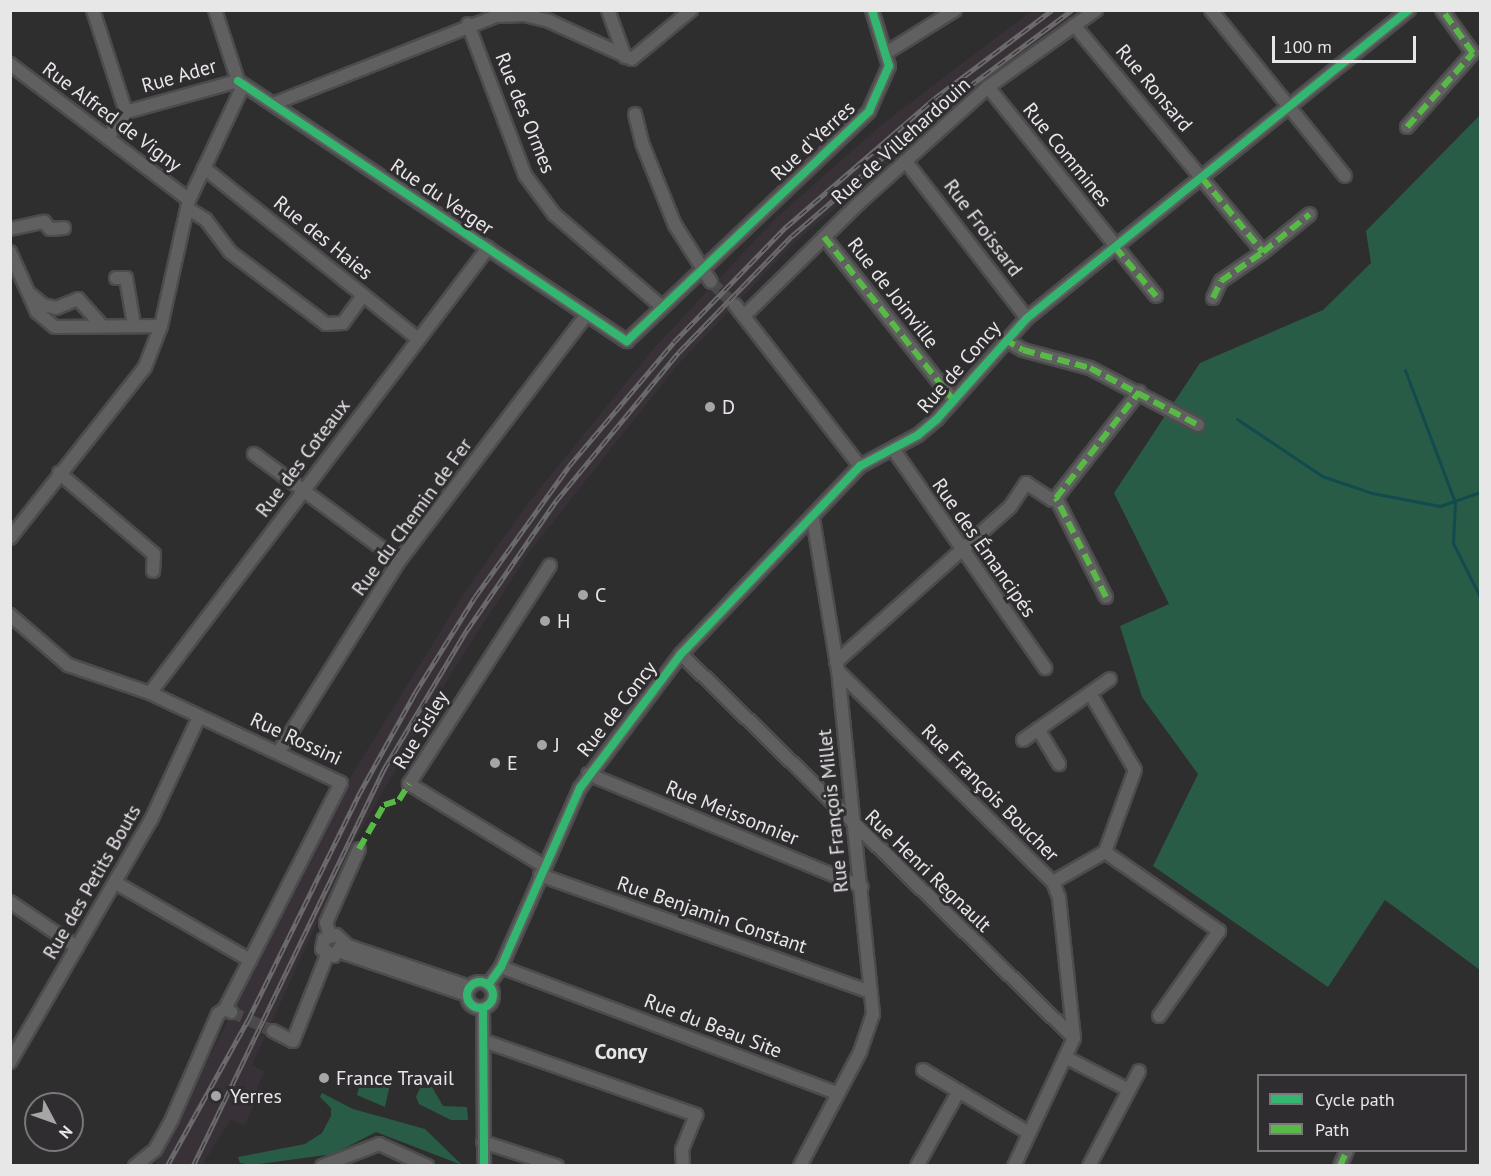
<!DOCTYPE html>
<html>
<head>
<meta charset="utf-8">
<style>
	body { margin:0 }
	#map { position:relative; width:1491px; height:1176px; overflow:hidden; background:#2e2e2e; font-family:"PT Sans",sans-serif }
	div>[style] { position:absolute }
	[style*='--x'] { left:calc(var(--x)*1px); top:calc(var(--y)*1px); width:calc(var(--w)*1px); rotate:calc(var(--a)*1deg) }
	.built>* { inset:0; background:#383138 }
	.green>* { inset:0; background:#295c47 }
	.stream>* { height:3px; margin:-1.5px; padding:0 1.5px; transform-origin:1.5px; border-radius:1.5px; background:#114b4d }
	.minor-tunnel>* { height:12px; margin-top:-6px; transform-origin:0; background:repeating-linear-gradient(90deg,#4a4a4a 0 12px,transparent 0 18px) }
	.roads { filter:drop-shadow(2px 0 #4c4c4c) drop-shadow(-2px 0 #4c4c4c) drop-shadow(0 2px #4c4c4c) drop-shadow(0 -2px #4c4c4c) }
	.minor>* { height:12px; margin:-6px; padding:0 6px; transform-origin:6px; border-radius:6px; background:#606060 }
	.minor>.ring { margin:-6px; padding:0; box-sizing:content-box; background:none; border:12px solid #606060; border-radius:50% }
	.rail>* { height:5px; margin-top:-2.5px; transform-origin:0; background:repeating-linear-gradient(90deg,#2f2d2f 0 9px,#6b6a6a 0 18px); box-sizing:border-box; border-block:2px solid #6b6a6a }
	.quiet>* { height:6px; margin-top:-3px; transform-origin:0; background:repeating-linear-gradient(90deg,#58b947 0 12px,transparent 0 18px) }
	.cycleway>* { height:8px; margin:-4px; padding:0 4px; transform-origin:4px; border-radius:4px; background:#33b770 }
	.cycleway>.ring { margin:-4px; padding:0; box-sizing:content-box; background:none; border:8px solid #33b770; border-radius:50% }
	.dots>* { width:16px; height:16px; translate:-50% -50%; box-sizing:border-box; border:3px solid #2f2d2f; border-radius:50% }
	span { translate:-50% -50%; white-space:nowrap; text-align:center; line-height:1.15; -webkit-text-stroke:6px #2f2d2f; paint-order:stroke }
	.street-label { font-size:20px; color:#e8e7e8 }
	.poi-label { font-size:20px; color:#e8e7e8 }
	.left { translate:0 -50%; text-align:left }
	.neighbourhood-label { font-size:21px; color:#e8e7e8; font-weight:700 }
	.frame { position:absolute; inset:0; border:12px solid #e8e7e8; pointer-events:none }
	.legend { position:absolute; left:1257px; top:1074px; width:210px; height:78px; box-sizing:border-box; background:#2f2d2f; border:2px solid #797779; margin:0; padding:8px 10px; list-style:none; font-size:18px; color:#e8e7e8 }
	.legend li { display:flex; align-items:center; gap:12px; height:30px }
	.legend b { width:30px; border:2px solid #797779 }
	.north { position:absolute; left:24px; top:1092px; width:60px; height:60px; box-sizing:border-box; background:#2f2d2f; border:2px solid #797779; border-radius:50%; rotate:131deg; font-size:16px; font-weight:700; line-height:24px; text-align:center; color:#e8e7e8 }
	.north::after { content:''; display:block; margin:auto; width:21px; height:27px; background:#a7a6a7; clip-path:polygon(50% 0,100% 100%,50% 72%,0 100%) }
	.scale { position:absolute; left:1272px; top:36px; width:144px; height:27px; box-sizing:border-box; border:3px solid #e8e7e8; border-top:0; padding-left:8px; font-size:18px; line-height:21px; white-space:nowrap; color:#e8e7e8; -webkit-text-stroke:4px #2f2d2f; paint-order:stroke }
</style>
</head>
<body>
<div id="map">
	<div class="built">
		<i style="clip-path:polygon(1031px 11px,1084px 11px,974px 91px,793px 244px,675px 368px,530px 551px,452px 672px,353px 844px,252px 1065px,265px 1072px,257px 1087px,259px 1097px,244px 1126px,231px 1119px,202px 1165px,154px 1166px,350px 778px,464px 593px,528px 503px,654px 348px,776px 218px,880px 126px)"></i>
	</div>
	<div class="green">
		<i style="clip-path:polygon(1480px 115px,1480px 970px,1385px 900px,1328px 987px,1153px 866px,1198px 774px,1142px 697px,1120px 626px,1169px 604px,1114px 493px,1200px 363px,1323px 310px,1371px 263px,1366px 231px)"></i>
		<i style="clip-path:polygon(361px 1080px,390px 1084px,385px 1107px,357px 1095px)"></i>
		<i style="clip-path:polygon(422px 1084px,432px 1087px,443px 1106px,467px 1107px,468px 1120px,451px 1120px,419px 1104px,416px 1097px)"></i>
		<i style="clip-path:polygon(322px 1093px,353px 1109px,425px 1129px,462px 1165px,376px 1132px,333px 1154px,252px 1165px,240px 1163px,238px 1157px,305px 1144px,322px 1133px,331px 1116px,331px 1108px,320px 1097px)"></i>
	</div>
	<div class="stream">
		<i style="--x:1405;--y:370;--w:141;--a:69.3"></i>
		<i style="--x:1455;--y:502;--w:41;--a:92.8"></i>
		<i style="--x:1453;--y:543;--w:60;--a:63.4"></i>
		<i style="--x:1237;--y:419;--w:102;--a:33.8"></i>
		<i style="--x:1322;--y:476;--w:53;--a:18.8"></i>
		<i style="--x:1372;--y:493;--w:69;--a:10.8"></i>
		<i style="--x:1440;--y:506;--w:42;--a:-19.3"></i>
	</div>
	<div class="minor-tunnel">
		<i style="--x:711;--y:282;--w:33;--a:44"></i>
		<i style="--x:231;--y:1012;--w:46;--a:24.3"></i>
	</div>
	<div class="roads">
		<div class="minor">
			<i style="--x:93;--y:10;--w:107;--a:72.1"></i>
			<i style="--x:608;--y:10;--w:50;--a:70.1"></i>
			<i style="--x:1211;--y:10;--w:213;--a:51.1"></i>
			<i style="--x:468;--y:24;--w:161;--a:69.3"></i>
			<i style="--x:525;--y:175;--w:49;--a:53.4"></i>
			<i style="--x:554;--y:214;--w:143;--a:40.7"></i>
			<i style="--x:1074;--y:25;--w:295;--a:50.2"></i>
			<i style="--x:1263;--y:252;--w:60;--a:-39"></i>
			<i style="--x:886;--y:53;--w:81;--a:-31.9"></i>
			<i style="--x:10;--y:64;--w:225;--a:37.2"></i>
			<i style="--x:238;--y:81;--w:468;--a:33.8"></i>
			<i style="--x:627;--y:341;--w:334;--a:-43.5"></i>
			<i style="--x:869;--y:111;--w:49;--a:-66"></i>
			<i style="--x:889;--y:66;--w:59;--a:-106.9"></i>
			<i style="--x:988;--y:87;--w:268;--a:51.2"></i>
			<i style="--x:273;--y:104;--w:240;--a:-21.5"></i>
			<i style="--x:496;--y:16;--w:28;--a:-2"></i>
			<i style="--x:524;--y:15;--w:26;--a:13"></i>
			<i style="--x:549;--y:21;--w:91;--a:24.6"></i>
			<i style="--x:632;--y:59;--w:77;--a:-39.7"></i>
			<i style="--x:635;--y:114;--w:30;--a:76"></i>
			<i style="--x:642;--y:143;--w:88;--a:68.1"></i>
			<i style="--x:675;--y:225;--w:67;--a:57.7"></i>
			<i style="--x:1407;--y:127;--w:99;--a:-48.3"></i>
			<i style="--x:1473;--y:53;--w:53;--a:-125.8"></i>
			<i style="--x:108;--y:137;--w:31;--a:-54"></i>
			<i style="--x:126;--y:112;--w:116;--a:-15.5"></i>
			<i style="--x:907;--y:163;--w:196;--a:52.3"></i>
			<i style="--x:204;--y:168;--w:274;--a:38.6"></i>
			<i style="--x:187;--y:208;--w:22;--a:32"></i>
			<i style="--x:206;--y:220;--w:40;--a:53"></i>
			<i style="--x:230;--y:252;--w:120;--a:36.9"></i>
			<i style="--x:326;--y:324;--w:17;--a:-3"></i>
			<i style="--x:343;--y:323;--w:34;--a:-54"></i>
			<i style="--x:10;--y:229;--w:35;--a:-12"></i>
			<i style="--x:44;--y:222;--w:9;--a:49"></i>
			<i style="--x:50;--y:229;--w:14;--a:-4"></i>
			<i style="--x:824;--y:237;--w:208;--a:51.6"></i>
			<i style="--x:10;--y:252;--w:66;--a:65.8"></i>
			<i style="--x:37;--y:312;--w:23;--a:40"></i>
			<i style="--x:55;--y:327;--w:106;--a:-0.5"></i>
			<i style="--x:116;--y:278;--w:10;--a:0"></i>
			<i style="--x:126;--y:278;--w:48;--a:80.3"></i>
			<i style="--x:30;--y:294;--w:17;--a:40"></i>
			<i style="--x:43;--y:305;--w:13;--a:13"></i>
			<i style="--x:56;--y:308;--w:24;--a:-22"></i>
			<i style="--x:78;--y:299;--w:36;--a:48"></i>
			<i style="--x:1213;--y:298;--w:19;--a:-65"></i>
			<i style="--x:1221;--y:281;--w:51;--a:-34.6"></i>
			<i style="--x:735;--y:305;--w:204;--a:52.2"></i>
			<i style="--x:745;--y:315;--w:160;--a:-44.5"></i>
			<i style="--x:859;--y:203;--w:173;--a:-42"></i>
			<i style="--x:988;--y:87;--w:133;--a:-35.5"></i>
			<i style="--x:1004;--y:339;--w:22;--a:30"></i>
			<i style="--x:1023;--y:350;--w:69;--a:15"></i>
			<i style="--x:1090;--y:368;--w:122;--a:27.8"></i>
			<i style="--x:893;--y:449;--w:267;--a:55.2"></i>
			<i style="--x:254;--y:454;--w:180;--a:36.4"></i>
			<i style="--x:59;--y:473;--w:125;--a:40.5"></i>
			<i style="--x:154;--y:554;--w:17;--a:93"></i>
			<i style="--x:10;--y:538;--w:218;--a:-51.7"></i>
			<i style="--x:145;--y:367;--w:44;--a:-68.7"></i>
			<i style="--x:161;--y:326;--w:129;--a:-77.5"></i>
			<i style="--x:189;--y:200;--w:122;--a:-64.7"></i>
			<i style="--x:241;--y:90;--w:84;--a:-108"></i>
			<i style="--x:1106;--y:597;--w:111;--a:-116.8"></i>
			<i style="--x:1056;--y:498;--w:135;--a:-51.9"></i>
			<i style="--x:10;--y:615;--w:77;--a:40.8"></i>
			<i style="--x:68;--y:665;--w:87;--a:18.9"></i>
			<i style="--x:150;--y:693;--w:211;--a:25.2"></i>
			<i style="--x:341;--y:783;--w:254;--a:117.2"></i>
			<i style="--x:681;--y:654;--w:549;--a:44.34"></i>
			<i style="--x:836;--y:662;--w:233;--a:-41.7"></i>
			<i style="--x:1010;--y:507;--w:29;--a:-56"></i>
			<i style="--x:1026;--y:483;--w:31;--a:33"></i>
			<i style="--x:1052;--y:500;--w:4;--a:-27"></i>
			<i style="--x:838;--y:671;--w:301;--a:44.5"></i>
			<i style="--x:1053;--y:882;--w:17;--a:69"></i>
			<i style="--x:1059;--y:898;--w:141;--a:83.9"></i>
			<i style="--x:1074;--y:1038;--w:141;--a:115.1"></i>
			<i style="--x:150;--y:693;--w:559;--a:-52.78"></i>
			<i style="--x:1090;--y:693;--w:89;--a:59.7"></i>
			<i style="--x:1135;--y:770;--w:87;--a:110.1"></i>
			<i style="--x:1038;--y:729;--w:41;--a:59"></i>
			<i style="--x:1023;--y:740;--w:106;--a:-35"></i>
			<i style="--x:280;--y:750;--w:223;--a:-57.8"></i>
			<i style="--x:399;--y:561;--w:310;--a:-52.7"></i>
			<i style="--x:588;--y:774;--w:296;--a:22.4"></i>
			<i style="--x:544;--y:866;--w:158;--a:-148.7"></i>
			<i style="--x:409;--y:784;--w:260;--a:-57.2"></i>
			<i style="--x:540;--y:875;--w:351;--a:19.5"></i>
			<i style="--x:1053;--y:882;--w:60;--a:-30"></i>
			<i style="--x:1105;--y:852;--w:139;--a:34.7"></i>
			<i style="--x:1219;--y:931;--w:104;--a:125.2"></i>
			<i style="--x:116;--y:883;--w:155;--a:29.9"></i>
			<i style="--x:10;--y:902;--w:81;--a:33.9"></i>
			<i style="--x:330;--y:935;--w:13;--a:-108"></i>
			<i style="--x:326;--y:923;--w:81;--a:-66"></i>
			<i style="--x:343;--y:943;--w:16;--a:125"></i>
			<i style="--x:334;--y:956;--w:14;--a:-150"></i>
			<i style="--x:322;--y:949;--w:10;--a:-79"></i>
			<i style="--x:324;--y:939;--w:13;--a:-18"></i>
			<i style="--x:336;--y:935;--w:16;--a:43"></i>
			<i style="--x:348;--y:946;--w:129;--a:18.6"></i>
			<i style="--x:341;--y:952;--w:133;--a:18.8"></i>
			<i style="--x:501;--y:967;--w:358;--a:20.6"></i>
			<i class="ring" style="left:467px;top:982px;width:14px;height:14px"></i>
			<i style="--x:488;--y:985;--w:22;--a:-54"></i>
			<i style="--x:501;--y:967;--w:196;--a:-66.2"></i>
			<i style="--x:580;--y:788;--w:168;--a:-53"></i>
			<i style="--x:681;--y:654;--w:260;--a:-46.4"></i>
			<i style="--x:860;--y:466;--w:66;--a:-28.1"></i>
			<i style="--x:918;--y:435;--w:25;--a:-40"></i>
			<i style="--x:937;--y:419;--w:135;--a:-48.3"></i>
			<i style="--x:1027;--y:318;--w:491;--a:-38.9"></i>
			<i style="--x:483;--y:1008;--w:158;--a:89.6"></i>
			<i style="--x:273;--y:1031;--w:22;--a:27"></i>
			<i style="--x:293;--y:1041;--w:92;--a:-68.4"></i>
			<i style="--x:484;--y:1041;--w:225;--a:19.2"></i>
			<i style="--x:696;--y:1115;--w:38;--a:112"></i>
			<i style="--x:682;--y:1150;--w:16;--a:86"></i>
			<i style="--x:1065;--y:1057;--w:72;--a:27.3"></i>
			<i style="--x:10;--y:1062;--w:280;--a:-59.8"></i>
			<i style="--x:151;--y:820;--w:114;--a:-65"></i>
			<i style="--x:923;--y:1070;--w:123;--a:30.7"></i>
			<i style="--x:483;--y:1142;--w:78;--a:18"></i>
			<i style="--x:135;--y:1166;--w:26;--a:-39"></i>
			<i style="--x:155;--y:1150;--w:35;--a:-61"></i>
			<i style="--x:172;--y:1119;--w:115;--a:-66.3"></i>
			<i style="--x:218;--y:1014;--w:9;--a:-36"></i>
			<i style="--x:225;--y:1009;--w:7;--a:27"></i>
			<i style="--x:322;--y:1166;--w:61;--a:-21.1"></i>
			<i style="--x:379;--y:1144;--w:53;--a:24.6"></i>
			<i style="--x:800;--y:1166;--w:129;--a:-62.2"></i>
			<i style="--x:860;--y:1052;--w:40;--a:-71.1"></i>
			<i style="--x:873;--y:1014;--w:345;--a:-95.8"></i>
			<i style="--x:838;--y:671;--w:154;--a:-99.3"></i>
			<i style="--x:917;--y:1166;--w:86;--a:-60.8"></i>
			<i style="--x:1089;--y:1166;--w:107;--a:-62.2"></i>
			<i style="--x:1340;--y:1166;--w:17;--a:-66"></i>
		</div>
	</div>
	<div class="rail">
		<i style="--x:167;--y:1166;--w:167;--a:-61"></i>
		<i style="--x:248;--y:1020;--w:250;--a:-63.8"></i>
		<i style="--x:358;--y:796;--w:118;--a:-61"></i>
		<i style="--x:415;--y:693;--w:113;--a:-58"></i>
		<i style="--x:475;--y:597;--w:161;--a:-54.3"></i>
		<i style="--x:569;--y:466;--w:162;--a:-49.7"></i>
		<i style="--x:674;--y:342;--w:161;--a:-45.8"></i>
		<i style="--x:786;--y:227;--w:197;--a:-40.9"></i>
		<i style="--x:935;--y:98;--w:146;--a:-36.9"></i>
		<i style="--x:193;--y:1166;--w:441;--a:-64.3"></i>
		<i style="--x:384;--y:769;--w:162;--a:-59.2"></i>
		<i style="--x:467;--y:630;--w:157;--a:-55.4"></i>
		<i style="--x:556;--y:501;--w:193;--a:-50.5"></i>
		<i style="--x:679;--y:352;--w:162;--a:-45.8"></i>
		<i style="--x:792;--y:236;--w:196;--a:-40.9"></i>
		<i style="--x:940;--y:108;--w:164;--a:-36.6"></i>
	</div>
	<div class="quiet">
		<i style="--x:1407;--y:127;--w:99;--a:-48.3"></i>
		<i style="--x:1473;--y:53;--w:53;--a:-125.8"></i>
		<i style="--x:1202;--y:178;--w:96;--a:50.5"></i>
		<i style="--x:1263;--y:252;--w:60;--a:-39"></i>
		<i style="--x:824;--y:237;--w:208;--a:51.6"></i>
		<i style="--x:1115;--y:247;--w:64;--a:50.1"></i>
		<i style="--x:1213;--y:298;--w:19;--a:-65"></i>
		<i style="--x:1221;--y:281;--w:51;--a:-34.6"></i>
		<i style="--x:1004;--y:339;--w:22;--a:30"></i>
		<i style="--x:1023;--y:350;--w:69;--a:15"></i>
		<i style="--x:1090;--y:368;--w:122;--a:27.8"></i>
		<i style="--x:1106;--y:597;--w:111;--a:-116.8"></i>
		<i style="--x:1056;--y:498;--w:135;--a:-51.9"></i>
		<i style="--x:359;--y:849;--w:51;--a:-60.4"></i>
		<i style="--x:384;--y:805;--w:16;--a:-18"></i>
		<i style="--x:399;--y:800;--w:19;--a:-58"></i>
		<i style="--x:1340;--y:1166;--w:17;--a:-66"></i>
	</div>
	<div class="cycleway">
		<i style="--x:238;--y:81;--w:468;--a:33.8"></i>
		<i style="--x:627;--y:341;--w:334;--a:-43.5"></i>
		<i style="--x:869;--y:111;--w:49;--a:-66"></i>
		<i style="--x:889;--y:66;--w:59;--a:-106.9"></i>
		<i class="ring" style="left:467px;top:982px;width:18px;height:18px"></i>
		<i style="--x:488;--y:985;--w:22;--a:-54"></i>
		<i style="--x:501;--y:967;--w:196;--a:-66.2"></i>
		<i style="--x:580;--y:788;--w:168;--a:-53"></i>
		<i style="--x:681;--y:654;--w:260;--a:-46.4"></i>
		<i style="--x:860;--y:466;--w:66;--a:-28.1"></i>
		<i style="--x:918;--y:435;--w:25;--a:-40"></i>
		<i style="--x:937;--y:419;--w:135;--a:-48.3"></i>
		<i style="--x:1027;--y:318;--w:491;--a:-38.9"></i>
		<i style="--x:483;--y:1008;--w:158;--a:89.6"></i>
	</div>
	<div class="dots">
		<i style="left:710px;top:407px;background:#a7a6a7"></i>
		<i style="left:583px;top:595px;background:#a7a6a7"></i>
		<i style="left:545px;top:621px;background:#a7a6a7"></i>
		<i style="left:542px;top:745px;background:#a7a6a7"></i>
		<i style="left:495px;top:763px;background:#a7a6a7"></i>
		<i style="left:324px;top:1078px;background:#a7a6a7"></i>
		<i style="left:216px;top:1096px;background:#a7a6a7"></i>
	</div>
	<div class="street-label">
		<span style="left:179px;top:76px;rotate:-16deg">Rue Ader</span>
		<span style="left:1154px;top:88px;rotate:50deg">Rue Ronsard</span>
		<span style="left:525px;top:113px;rotate:68deg">Rue des Ormes</span>
		<span style="left:112px;top:117px;rotate:37deg">Rue Alfred de Vigny</span>
		<span style="left:813px;top:141px;rotate:-43deg">Rue d'Yerres</span>
		<span style="left:901px;top:141px;rotate:-42deg">Rue de Villehardouin</span>
		<span style="left:1067px;top:155px;rotate:51deg">Rue Commines</span>
		<span style="left:442px;top:197px;rotate:34deg">Rue du Verger</span>
		<span style="left:983px;top:228px;rotate:53deg">Rue Froissard</span>
		<span style="left:323px;top:238px;rotate:39deg">Rue des Haies</span>
		<span style="left:893px;top:293px;rotate:52deg">Rue de Joinville</span>
		<span style="left:959px;top:367px;rotate:-49deg">Rue de Concy</span>
		<span style="left:303px;top:458px;rotate:-53deg">Rue des Coteaux</span>
		<span style="left:412px;top:517px;rotate:-54deg">Rue du Chemin de Fer</span>
		<span style="left:984px;top:548px;rotate:55deg">Rue des Émancipés</span>
		<span style="left:617px;top:709px;rotate:-52deg">Rue de Concy</span>
		<span style="left:421px;top:730px;rotate:-59deg">Rue Sisley</span>
		<span style="left:296px;top:739px;rotate:25deg">Rue Rossini</span>
		<span style="left:990px;top:793px;rotate:45deg">Rue François Boucher</span>
		<span style="left:833px;top:811px;rotate:-96deg">Rue François Millet</span>
		<span style="left:732px;top:813px;rotate:22deg">Rue Meissonnier</span>
		<span style="left:928px;top:871px;rotate:44deg">Rue Henri Regnault</span>
		<span style="left:92px;top:882px;rotate:-60deg">Rue des Petits Bouts</span>
		<span style="left:712px;top:915px;rotate:19deg">Rue Benjamin Constant</span>
		<span style="left:713px;top:1026px;rotate:21deg">Rue du Beau Site</span>
	</div>
	<div class="poi-label">
		<span class="left" style="left:722px;top:407px">D</span>
		<span class="left" style="left:595px;top:595px">C</span>
		<span class="left" style="left:557px;top:621px">H</span>
		<span class="left" style="left:554px;top:745px">J</span>
		<span class="left" style="left:507px;top:763px">E</span>
		<span class="left" style="left:336px;top:1078px">France Travail</span>
		<span class="left" style="left:230px;top:1096px">Yerres</span>
	</div>
	<div class="neighbourhood-label">
		<span style="left:621px;top:1052px">Concy</span>
	</div>
	<div class="frame"></div>
	<ul class="legend">
	<li><b style="height:8px;background:#33b770"></b>Cycle path</li>
	<li><b style="height:8px;background:#58b947"></b>Path</li>
	</ul>
	<div class="north">N</div>
	<div class="scale">100 m</div>
</div>
</body>
</html>
